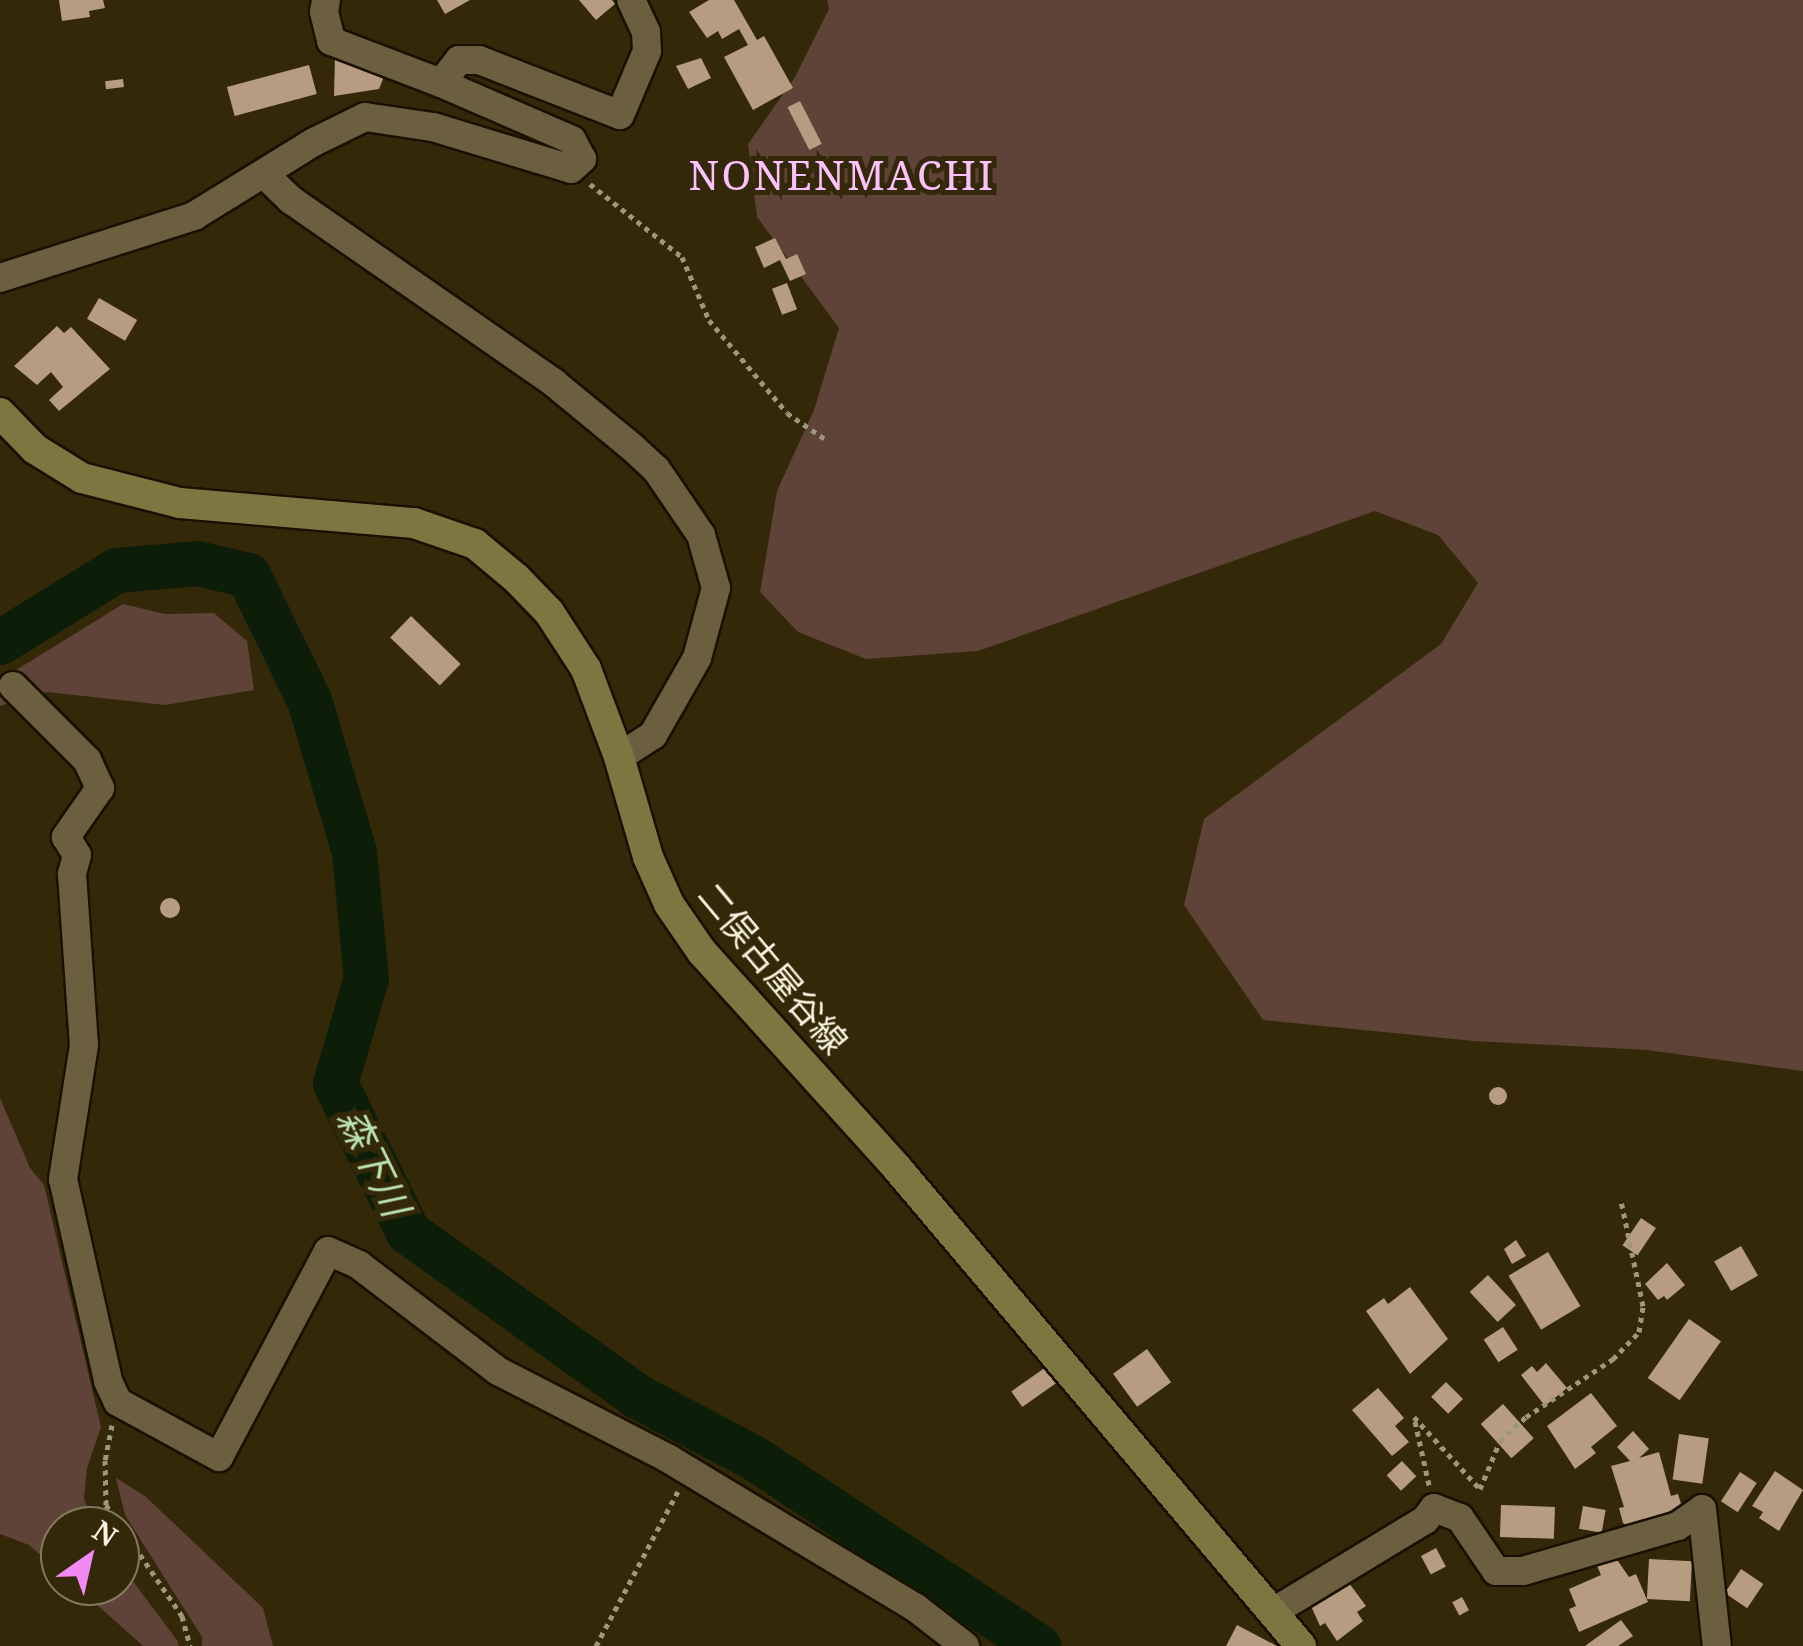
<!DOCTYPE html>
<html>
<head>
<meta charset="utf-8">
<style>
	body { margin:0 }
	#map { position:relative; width:1803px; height:1646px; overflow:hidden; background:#332808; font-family:"Noto Serif","Noto Sans JP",serif }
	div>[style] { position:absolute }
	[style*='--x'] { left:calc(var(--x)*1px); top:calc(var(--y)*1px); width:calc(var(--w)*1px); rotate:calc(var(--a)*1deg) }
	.green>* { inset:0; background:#5f4238 }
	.river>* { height:45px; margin:-22.5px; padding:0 22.5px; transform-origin:22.5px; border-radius:22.5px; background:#0d1e08 }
	.building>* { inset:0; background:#b89c82; transform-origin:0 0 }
	.round { border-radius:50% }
	.path>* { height:5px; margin-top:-2.5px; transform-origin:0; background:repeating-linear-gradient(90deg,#9e967d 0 5px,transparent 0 10px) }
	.roads { filter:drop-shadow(2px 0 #191100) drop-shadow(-2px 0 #191100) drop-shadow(0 2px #191100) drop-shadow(0 -2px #191100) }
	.minor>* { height:28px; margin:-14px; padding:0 14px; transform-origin:14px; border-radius:14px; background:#6b5f3f }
	.secondary>* { height:30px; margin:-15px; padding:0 15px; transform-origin:15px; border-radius:15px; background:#7c7741 }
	span { translate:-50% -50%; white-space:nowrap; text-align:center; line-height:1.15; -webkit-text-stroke:10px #332808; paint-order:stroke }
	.street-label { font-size:35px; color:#faf4e2 }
	.water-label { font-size:38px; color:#bae1b1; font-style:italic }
	.quarter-label { font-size:40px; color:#fcc2fd; letter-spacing:2.5px }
	.north { position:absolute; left:40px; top:1506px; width:100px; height:100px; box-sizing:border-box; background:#332808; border:2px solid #837a5f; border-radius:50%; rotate:34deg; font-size:28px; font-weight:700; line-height:40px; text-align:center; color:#faf4e2 }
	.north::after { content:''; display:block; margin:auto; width:35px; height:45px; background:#f18af4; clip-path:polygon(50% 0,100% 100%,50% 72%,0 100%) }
</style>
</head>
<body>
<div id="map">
	<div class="green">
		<i style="clip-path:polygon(827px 0,1803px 0,1803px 1071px,1647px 1050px,1474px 1041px,1263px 1020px,1184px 905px,1204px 819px,1441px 644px,1478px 583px,1438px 535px,1375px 511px,978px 651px,866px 659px,798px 632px,760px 592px,777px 491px,814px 410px,839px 328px,757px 217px,748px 144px,795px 77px,829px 9px)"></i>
		<i style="clip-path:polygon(123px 604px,165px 614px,214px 613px,247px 641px,254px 690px,165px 705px,47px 692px,0 706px,0 680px)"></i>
		<i style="clip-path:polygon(0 1098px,30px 1168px,44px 1185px,101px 1427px,87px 1468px,84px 1499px,95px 1526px,60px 1526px,60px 1572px,29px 1545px,0 1534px)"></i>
		<i style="clip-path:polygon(116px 1478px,145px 1496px,263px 1608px,273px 1646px,202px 1646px,202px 1637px,125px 1515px)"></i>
		<i style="clip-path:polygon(120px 1564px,177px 1640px,179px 1646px,143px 1646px,76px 1586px,120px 1586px)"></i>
	</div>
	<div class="river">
		<i style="--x:0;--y:642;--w:137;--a:-31.8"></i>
		<i style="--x:116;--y:570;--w:81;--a:-4.9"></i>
		<i style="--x:197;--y:563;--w:52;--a:13.2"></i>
		<i style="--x:248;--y:575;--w:139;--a:64"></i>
		<i style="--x:309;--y:700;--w:159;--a:73.5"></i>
		<i style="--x:354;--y:852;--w:127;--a:84.6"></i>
		<i style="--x:366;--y:978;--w:109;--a:106.4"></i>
		<i style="--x:335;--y:1083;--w:166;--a:63.9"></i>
		<i style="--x:408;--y:1232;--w:282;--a:35.6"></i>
		<i style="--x:637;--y:1396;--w:132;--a:27.9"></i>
		<i style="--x:754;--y:1458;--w:341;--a:33.5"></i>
	</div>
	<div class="building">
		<i style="clip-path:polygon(59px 0,103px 0,105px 8px,89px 11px,90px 17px,62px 21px)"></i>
		<i style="clip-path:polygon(437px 0,470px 0,445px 14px)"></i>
		<i style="clip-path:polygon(579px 0,612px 0,615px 4px,596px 20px)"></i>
		<i style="clip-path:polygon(709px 0,734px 0,757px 40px,764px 36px,793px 88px,753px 110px,724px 57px,748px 45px,739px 29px,722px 39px,718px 31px,707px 38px,689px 12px)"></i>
		<i style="clip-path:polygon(335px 55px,385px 74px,379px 89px,334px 96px)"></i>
		<i style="clip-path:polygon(701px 58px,711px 78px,688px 89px,676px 66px)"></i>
		<i style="left:309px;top:65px;width:30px;height:85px;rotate:75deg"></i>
		<i style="left:123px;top:79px;width:8px;height:18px;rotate:83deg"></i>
		<i style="left:800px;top:101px;width:48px;height:14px;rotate:63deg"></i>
		<i style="clip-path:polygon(775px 238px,786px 259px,797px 254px,806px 274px,790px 281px,780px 260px,764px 268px,755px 247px)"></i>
		<i style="left:787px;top:283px;width:28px;height:16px;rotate:69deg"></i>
		<i style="left:99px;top:298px;width:44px;height:24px;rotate:30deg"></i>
		<i style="clip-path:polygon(57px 326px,64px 333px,71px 327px,110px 369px,59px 411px,49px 400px,63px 387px,51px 372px,37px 385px,14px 366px)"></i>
		<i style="left:411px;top:616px;width:69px;height:30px;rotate:44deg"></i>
		<i class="round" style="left:160px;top:898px;width:20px;height:20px"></i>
		<i class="round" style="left:1489px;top:1087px;width:18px;height:18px"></i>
		<i style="left:1641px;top:1218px;width:18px;height:33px;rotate:34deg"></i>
		<i style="clip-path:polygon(1516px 1240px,1526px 1256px,1512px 1264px,1504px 1249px)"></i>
		<i style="left:1741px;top:1246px;width:34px;height:31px;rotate:60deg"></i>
		<i style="left:1548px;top:1252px;width:63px;height:46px;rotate:59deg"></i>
		<i style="clip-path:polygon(1667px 1263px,1685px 1285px,1667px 1300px,1664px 1296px,1658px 1300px,1645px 1284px)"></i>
		<i style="left:1488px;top:1275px;width:41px;height:25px;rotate:47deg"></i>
		<i style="clip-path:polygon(1410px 1287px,1448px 1339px,1410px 1374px,1366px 1311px,1384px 1298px,1388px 1304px)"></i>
		<i style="left:1689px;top:1319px;width:39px;height:72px;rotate:35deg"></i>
		<i style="left:1503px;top:1327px;width:27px;height:23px;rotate:57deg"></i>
		<i style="left:1147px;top:1349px;width:41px;height:42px;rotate:54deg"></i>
		<i style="clip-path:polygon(1546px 1363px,1567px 1388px,1545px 1406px,1521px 1375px,1532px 1366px,1537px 1372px)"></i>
		<i style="left:1049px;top:1365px;width:19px;height:46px;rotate:55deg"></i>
		<i style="left:1446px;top:1382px;width:24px;height:21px;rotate:45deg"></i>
		<i style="clip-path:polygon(1378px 1388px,1404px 1418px,1395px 1426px,1409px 1442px,1392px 1456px,1352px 1410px)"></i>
		<i style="clip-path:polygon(1591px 1393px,1617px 1426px,1591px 1447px,1596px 1453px,1575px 1469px,1547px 1426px)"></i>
		<i style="left:1503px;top:1404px;width:46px;height:30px;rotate:48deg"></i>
		<i style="clip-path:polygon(1633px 1431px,1649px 1449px,1639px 1458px,1659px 1452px,1671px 1496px,1678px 1494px,1682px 1507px,1629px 1526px,1623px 1523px,1619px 1508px,1624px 1507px,1611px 1466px,1630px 1461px,1617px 1447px)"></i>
		<i style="left:1679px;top:1434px;width:30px;height:46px;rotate:8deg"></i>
		<i style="left:1402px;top:1461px;width:21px;height:21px;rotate:47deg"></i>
		<i style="clip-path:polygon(1775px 1471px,1803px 1490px,1779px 1531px,1759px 1518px,1763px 1512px,1752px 1506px)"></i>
		<i style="left:1740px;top:1472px;width:20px;height:35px;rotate:33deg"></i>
		<i style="left:1501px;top:1505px;width:54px;height:32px;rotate:2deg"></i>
		<i style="left:1583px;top:1506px;width:23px;height:23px;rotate:10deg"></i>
		<i style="left:1436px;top:1548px;width:21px;height:17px;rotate:62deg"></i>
		<i style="clip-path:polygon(1613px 1554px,1629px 1577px,1636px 1574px,1648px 1602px,1579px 1632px,1569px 1609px,1576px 1606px,1569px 1589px,1601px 1575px,1595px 1561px)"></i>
		<i style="left:1649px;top:1559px;width:43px;height:40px;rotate:3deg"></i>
		<i style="left:1741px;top:1569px;width:27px;height:29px;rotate:34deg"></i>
		<i style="clip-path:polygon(1346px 1579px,1366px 1606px,1357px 1612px,1363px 1621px,1337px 1641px,1325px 1623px,1320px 1626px,1311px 1606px)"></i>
		<i style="left:1462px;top:1597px;width:15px;height:11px;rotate:62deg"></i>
		<i style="clip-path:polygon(1621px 1620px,1633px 1636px,1618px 1646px,1585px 1646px)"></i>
		<i style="clip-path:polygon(1237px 1625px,1277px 1646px,1226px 1646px)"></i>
	</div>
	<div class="path">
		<i style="--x:590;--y:184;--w:117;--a:38.4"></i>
		<i style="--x:682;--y:257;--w:69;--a:66.8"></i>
		<i style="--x:709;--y:320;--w:121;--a:50"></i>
		<i style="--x:787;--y:413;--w:46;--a:34.4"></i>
		<i style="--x:112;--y:1425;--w:36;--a:101"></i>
		<i style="--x:105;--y:1460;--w:45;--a:88.7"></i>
		<i style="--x:106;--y:1505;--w:135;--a:55.6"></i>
		<i style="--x:182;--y:1616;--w:31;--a:75"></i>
		<i style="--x:1429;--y:1485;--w:70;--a:-102.4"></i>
		<i style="--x:1414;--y:1417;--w:98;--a:47.5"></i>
		<i style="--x:1480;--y:1489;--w:52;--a:-67.4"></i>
		<i style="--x:1500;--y:1441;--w:35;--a:-43"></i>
		<i style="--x:1526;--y:1417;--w:105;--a:-33.7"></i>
		<i style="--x:1613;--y:1359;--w:37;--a:-46"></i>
		<i style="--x:1639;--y:1332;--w:26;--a:-81"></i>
		<i style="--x:1643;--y:1306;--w:107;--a:-101.8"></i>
		<i style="--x:596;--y:1646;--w:175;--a:-62.1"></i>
	</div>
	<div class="roads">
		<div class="minor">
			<i style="--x:326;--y:0;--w:12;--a:99"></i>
			<i style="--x:324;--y:12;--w:30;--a:76"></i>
			<i style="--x:331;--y:41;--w:118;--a:20.9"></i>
			<i style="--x:441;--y:83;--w:29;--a:-52"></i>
			<i style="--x:459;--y:60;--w:20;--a:0"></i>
			<i style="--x:479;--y:60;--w:151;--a:21.3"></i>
			<i style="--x:620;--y:115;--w:69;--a:-67.1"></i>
			<i style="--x:647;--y:51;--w:19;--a:-93"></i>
			<i style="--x:646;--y:32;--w:35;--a:-115"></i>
			<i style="--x:264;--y:174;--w:37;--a:44"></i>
			<i style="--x:291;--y:200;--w:320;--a:34.8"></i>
			<i style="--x:554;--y:383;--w:101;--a:39.4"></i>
			<i style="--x:632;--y:447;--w:33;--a:43"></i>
			<i style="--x:656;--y:469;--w:80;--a:55.7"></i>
			<i style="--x:701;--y:535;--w:55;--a:74.2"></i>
			<i style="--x:716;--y:588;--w:73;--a:105.2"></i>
			<i style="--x:697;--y:658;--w:89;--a:119.7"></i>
			<i style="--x:653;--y:735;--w:40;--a:147.1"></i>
			<i style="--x:0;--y:278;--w:204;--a:-17.7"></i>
			<i style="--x:194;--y:216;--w:141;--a:-31.7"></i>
			<i style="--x:314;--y:142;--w:57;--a:-26.1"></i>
			<i style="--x:365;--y:117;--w:69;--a:8.4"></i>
			<i style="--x:433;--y:127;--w:144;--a:16.9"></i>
			<i style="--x:571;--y:169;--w:15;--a:-42"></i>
			<i style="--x:582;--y:159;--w:21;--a:-118"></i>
			<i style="--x:572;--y:140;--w:143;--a:-156.5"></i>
			<i style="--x:13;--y:686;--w:105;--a:45"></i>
			<i style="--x:87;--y:760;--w:31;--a:65"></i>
			<i style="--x:100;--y:788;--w:60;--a:124.8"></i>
			<i style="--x:66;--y:837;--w:21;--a:59"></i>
			<i style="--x:77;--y:855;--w:20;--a:105"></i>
			<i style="--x:72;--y:874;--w:171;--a:86"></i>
			<i style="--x:84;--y:1045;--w:136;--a:98.9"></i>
			<i style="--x:63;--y:1179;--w:207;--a:77.4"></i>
			<i style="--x:108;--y:1381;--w:23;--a:65"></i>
			<i style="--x:118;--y:1402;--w:115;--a:28.6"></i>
			<i style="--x:219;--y:1457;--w:233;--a:-62.1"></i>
			<i style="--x:328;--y:1251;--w:34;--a:24"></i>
			<i style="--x:359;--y:1265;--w:175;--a:37.3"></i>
			<i style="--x:498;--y:1371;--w:192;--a:27.2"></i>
			<i style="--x:669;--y:1459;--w:288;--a:31.1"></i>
			<i style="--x:916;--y:1608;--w:62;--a:37.8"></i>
			<i style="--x:1273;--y:1612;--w:178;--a:-31.2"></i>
			<i style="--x:1425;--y:1520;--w:15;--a:-53"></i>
			<i style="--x:1434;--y:1508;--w:28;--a:21"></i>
			<i style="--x:1460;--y:1518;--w:64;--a:55.8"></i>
			<i style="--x:1496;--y:1571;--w:27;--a:0"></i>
			<i style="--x:1523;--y:1571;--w:161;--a:-16.2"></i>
			<i style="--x:1678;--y:1526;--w:29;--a:-35"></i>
			<i style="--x:1702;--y:1509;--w:138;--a:83.8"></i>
		</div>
		<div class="secondary">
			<i style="--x:0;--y:413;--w:50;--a:45.8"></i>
			<i style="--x:35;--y:449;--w:55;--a:31.7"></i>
			<i style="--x:82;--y:478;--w:101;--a:14.3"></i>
			<i style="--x:180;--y:503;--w:235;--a:4.9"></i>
			<i style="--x:414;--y:523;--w:65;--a:19"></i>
			<i style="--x:475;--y:544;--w:53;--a:39.7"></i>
			<i style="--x:516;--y:578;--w:47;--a:45.9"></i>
			<i style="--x:549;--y:612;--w:68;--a:57"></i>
			<i style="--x:586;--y:669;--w:94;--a:69.4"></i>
			<i style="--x:619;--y:757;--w:104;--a:73.8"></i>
			<i style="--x:648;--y:857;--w:51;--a:65.9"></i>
			<i style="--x:669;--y:904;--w:58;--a:55.5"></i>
			<i style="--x:702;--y:952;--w:291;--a:47.9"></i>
			<i style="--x:897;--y:1168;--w:626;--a:49.8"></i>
		</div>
	</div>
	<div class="street-label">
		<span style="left:773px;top:968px;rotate:50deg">二俣古屋谷線</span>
	</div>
	<div class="water-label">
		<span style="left:374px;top:1162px;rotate:64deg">森下川</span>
	</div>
	<div class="quarter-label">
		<span style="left:842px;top:175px">NONENMACHI</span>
	</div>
	<div class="north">N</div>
</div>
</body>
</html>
